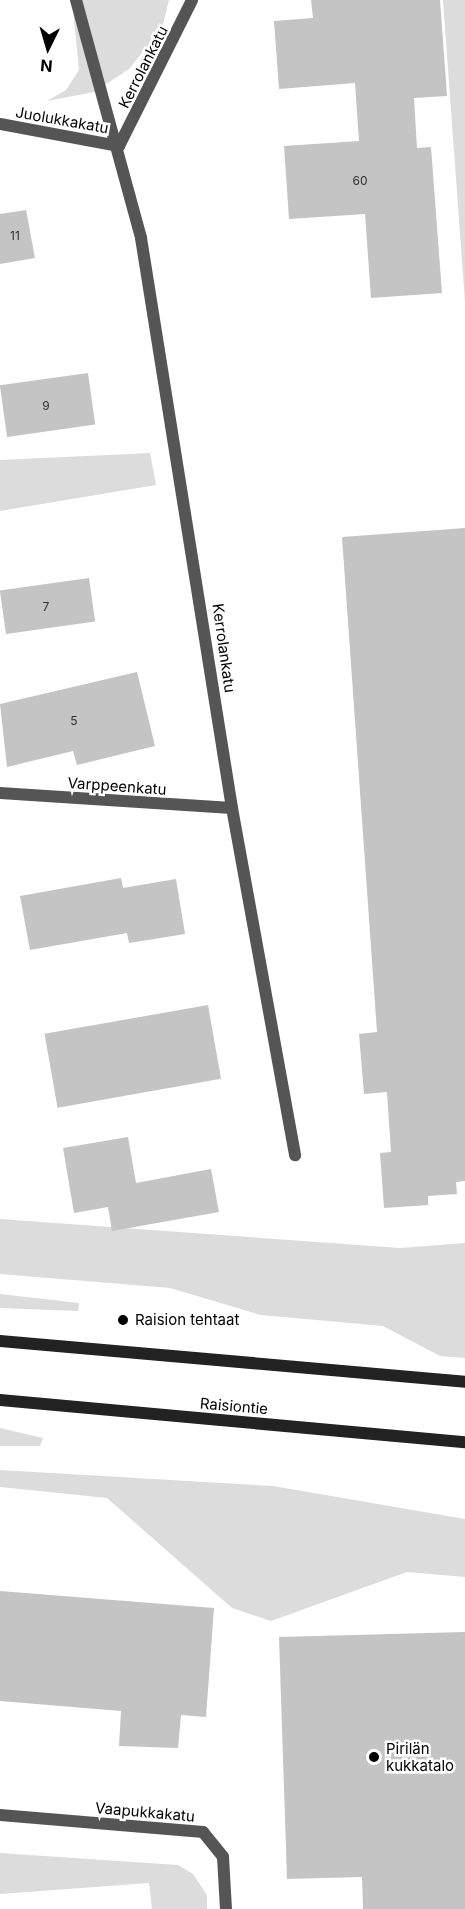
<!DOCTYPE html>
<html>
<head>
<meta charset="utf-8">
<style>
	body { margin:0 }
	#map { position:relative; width:465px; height:1909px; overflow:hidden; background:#fff; font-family:Inter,sans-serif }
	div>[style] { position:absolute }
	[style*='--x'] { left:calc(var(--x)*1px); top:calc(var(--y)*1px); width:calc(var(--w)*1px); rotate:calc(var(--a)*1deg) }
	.green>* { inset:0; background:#dcdcdc }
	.building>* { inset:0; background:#c4c4c4; transform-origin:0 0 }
	.street>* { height:12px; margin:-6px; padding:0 6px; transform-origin:6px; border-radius:6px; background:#555 }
	.secondary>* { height:12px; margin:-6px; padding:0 6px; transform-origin:6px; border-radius:6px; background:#222 }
	.dots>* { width:16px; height:16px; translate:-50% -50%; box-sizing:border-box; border:3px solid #fff; border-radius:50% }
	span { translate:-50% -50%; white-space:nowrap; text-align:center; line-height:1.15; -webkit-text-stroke:5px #fff; paint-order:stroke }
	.number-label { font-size:12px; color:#313131 }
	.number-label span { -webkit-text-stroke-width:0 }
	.street-label { font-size:15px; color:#000 }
	.poi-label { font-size:15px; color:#000 }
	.left { translate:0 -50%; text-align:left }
	.north { position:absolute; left:18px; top:18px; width:60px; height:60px; -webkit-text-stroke:4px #fff; paint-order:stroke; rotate:185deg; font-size:16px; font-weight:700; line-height:24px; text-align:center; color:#000 }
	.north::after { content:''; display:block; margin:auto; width:21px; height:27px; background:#000; clip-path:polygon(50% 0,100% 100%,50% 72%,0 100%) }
</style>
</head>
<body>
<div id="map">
	<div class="green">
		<i style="clip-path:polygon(72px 0,169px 0,162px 28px,129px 69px,94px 92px,47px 101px,66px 90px,79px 70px)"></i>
		<i style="clip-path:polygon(443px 0,465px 0,465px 302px)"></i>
		<i style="clip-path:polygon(150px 453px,156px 485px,0 511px,0 460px)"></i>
		<i style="clip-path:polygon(0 1219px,400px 1248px,465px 1243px,465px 1358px,440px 1356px,383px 1326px,261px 1315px,170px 1288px,0 1274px)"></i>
		<i style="clip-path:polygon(0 1294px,79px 1303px,78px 1311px,0 1308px)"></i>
		<i style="clip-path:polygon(0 1428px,43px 1438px,40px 1446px,0 1446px)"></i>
		<i style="clip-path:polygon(0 1470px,273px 1486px,465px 1519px,465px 1577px,407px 1572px,271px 1621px,232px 1608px,107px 1498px,0 1487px)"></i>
		<i style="clip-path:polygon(0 1853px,178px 1865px,193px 1874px,207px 1895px,207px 1909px,152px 1909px,149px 1883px,0 1894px)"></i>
	</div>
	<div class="building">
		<i style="clip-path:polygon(311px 0,440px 0,447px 96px,414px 98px,417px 148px,431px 147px,442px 293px,371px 298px,365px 214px,289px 219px,284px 146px,359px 141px,355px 83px,279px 89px,274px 21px,313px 18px)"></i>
		<i style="clip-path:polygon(26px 210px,35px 258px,0 264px,0 214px)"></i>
		<i style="left:88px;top:373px;width:52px;height:89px;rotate:82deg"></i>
		<i style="clip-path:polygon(465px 528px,465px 1181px,456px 1182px,457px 1194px,428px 1196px,428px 1205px,384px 1208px,380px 1153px,391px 1152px,387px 1092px,364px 1094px,359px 1034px,377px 1032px,342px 537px)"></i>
		<i style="left:89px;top:578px;width:44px;height:90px;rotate:82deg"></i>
		<i style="clip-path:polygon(137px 672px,155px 746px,77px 765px,73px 751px,7px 767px,0 704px)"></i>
		<i style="clip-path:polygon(121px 878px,123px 888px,176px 879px,185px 934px,129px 943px,127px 933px,30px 950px,20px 896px)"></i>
		<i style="left:208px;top:1005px;width:75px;height:166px;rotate:80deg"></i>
		<i style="clip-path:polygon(128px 1137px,136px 1183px,211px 1169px,219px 1212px,112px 1231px,108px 1207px,74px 1213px,63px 1148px)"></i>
		<i style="clip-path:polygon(0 1591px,214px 1608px,206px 1717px,181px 1715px,178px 1748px,119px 1746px,121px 1711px,0 1701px)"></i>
		<i style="clip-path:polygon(465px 1632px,465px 1909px,363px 1909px,362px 1877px,287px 1879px,279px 1637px)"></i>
	</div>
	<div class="street">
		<i style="--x:76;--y:0;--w:247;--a:74.7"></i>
		<i style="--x:141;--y:238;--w:577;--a:80.93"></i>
		<i style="--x:232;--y:808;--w:353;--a:79.7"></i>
		<i style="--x:0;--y:124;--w:121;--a:10.5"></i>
		<i style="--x:119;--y:146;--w:163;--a:-63.4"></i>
		<i style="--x:0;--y:793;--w:232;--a:3.7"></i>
		<i style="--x:0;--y:1815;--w:204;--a:4.8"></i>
		<i style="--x:203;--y:1832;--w:32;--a:51"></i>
		<i style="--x:223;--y:1857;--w:52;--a:86.7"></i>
	</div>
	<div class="secondary">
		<i style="--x:0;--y:1341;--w:467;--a:5"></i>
		<i style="--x:0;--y:1400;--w:467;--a:5.2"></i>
	</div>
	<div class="dots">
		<i style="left:123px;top:1320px;background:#000"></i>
		<i style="left:374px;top:1757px;background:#000"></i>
	</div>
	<div class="number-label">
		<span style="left:360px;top:181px">60</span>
		<span style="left:15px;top:236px">11</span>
		<span style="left:46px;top:406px">9</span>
		<span style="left:46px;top:607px">7</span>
		<span style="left:74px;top:721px">5</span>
	</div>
	<div class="street-label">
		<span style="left:143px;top:67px;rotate:-63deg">Kerrolankatu</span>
		<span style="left:62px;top:120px;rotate:10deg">Juolukkakatu</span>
		<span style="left:224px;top:648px;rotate:82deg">Kerrolankatu</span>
		<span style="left:117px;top:786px;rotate:4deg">Varppeenkatu</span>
		<span style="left:234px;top:1406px;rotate:5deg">Raisiontie</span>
		<span style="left:145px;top:1812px;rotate:5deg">Vaapukkakatu</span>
	</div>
	<div class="poi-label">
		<span class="left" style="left:135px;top:1320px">Raision tehtaat</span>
		<span class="left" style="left:386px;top:1757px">Pirilän<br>kukkatalo</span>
	</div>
	<div class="north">N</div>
</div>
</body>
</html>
